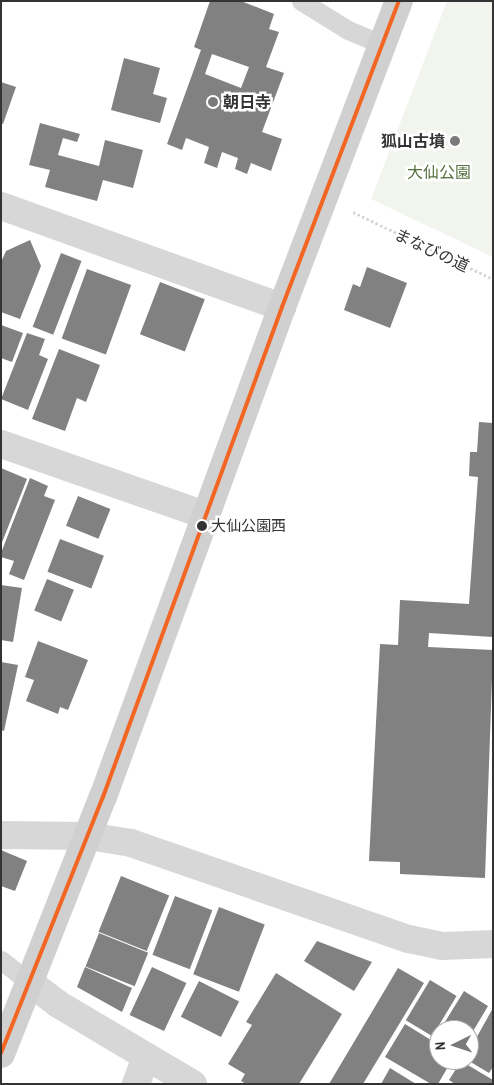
<!DOCTYPE html>
<html>
<head>
<meta charset="utf-8">
<style>
	body { margin:0 }
	#map { position:relative; width:494px; height:1085px; overflow:hidden; background:#fff; font-family:"Archivo Narrow","Noto Sans JP",sans-serif }
	div>[style] { position:absolute }
	[style*='--x'] { left:calc(var(--x)*1px); top:calc(var(--y)*1px); width:calc(var(--w)*1px); rotate:calc(var(--a)*1deg) }
	.green>* { inset:0; background:#f1f5ed }
	.building>* { inset:0; background:#818181; transform-origin:0 0 }
	.path>* { height:3px; margin-top:-1.5px; transform-origin:0; background:repeating-linear-gradient(90deg,#d6d6d6 0 2.5px,transparent 0 5px) }
	.service>* { height:19px; margin:-9.5px; padding:0 9.5px; transform-origin:9.5px; border-radius:9.5px; background:#d7d7d7 }
	.minor>* { height:28px; margin:-14px; padding:0 14px; transform-origin:14px; border-radius:14px; background:#d7d7d7 }
	.tertiary>* { height:28px; margin:-14px; padding:0 14px; transform-origin:14px; border-radius:14px; background:#d7d7d7 }
	.secondary>* { height:28px; margin:-14px; padding:0 14px; transform-origin:14px; border-radius:14px; background:#d0d0d0 }
	.bus-1>* { height:4px; margin:-2px; padding:0 2px; transform-origin:2px; border-radius:2px; background:#f26522 }
	.dots>* { width:14px; height:14px; translate:-50% -50%; box-sizing:border-box; border:2px solid #fff; border-radius:50% }
	span { translate:-50% -50%; white-space:nowrap; text-align:center; line-height:1.15; -webkit-text-stroke:5px #fff; paint-order:stroke }
	.bus-label { font-size:15px; color:#333 }
	.left { translate:0 -50%; text-align:left }
	.poi-label { font-size:16px; color:#333; font-weight:700 }
	.right { translate:-100% -50%; text-align:right }
	.park-label { font-size:16px; color:#56703f }
	.street-label { font-size:16px; color:#333 }
	.frame { position:absolute; inset:0; border:2px solid #333; pointer-events:none }
	.north { position:absolute; left:429px; top:1020px; width:50px; height:50px; box-sizing:border-box; background:#fff; border:1px solid #adadad; border-radius:50%; rotate:266deg; font-size:14px; font-weight:700; line-height:20px; text-align:center; color:#333 }
	.north::after { content:''; display:block; margin:auto; width:18px; height:22px; background:#7a7a7a; clip-path:polygon(50% 0,100% 100%,50% 72%,0 100%) }
</style>
</head>
<body>
<div id="map">
	<div class="green">
		<i style="clip-path:polygon(447px 1px,493px 1px,493px 257px,371px 199px)"></i>
	</div>
	<div class="building">
		<i style="clip-path:polygon(evenodd,210px 1px,241px 1px,274px 14px,269px 29px,279px 32px,266px 67px,284px 73px,262px 132px,282px 139px,271px 171px,251px 163px,247px 174px,235px 169px,238px 158px,222px 152px,217px 168px,204px 163px,209px 147px,186px 138px,182px 150px,167px 144px,201px 50px,194px 47px,210px 1px,212px 54px,249px 67px,241px 88px,205px 74px,212px 54px)"></i>
		<i style="clip-path:polygon(124px 58px,160px 68px,153px 94px,167px 98px,160px 123px,111px 110px)"></i>
		<i style="clip-path:polygon(1px 82px,16px 87px,3px 124px,1px 123px)"></i>
		<i style="clip-path:polygon(40px 123px,80px 134px,77px 142px,63px 138px,58px 155px,99px 166px,105px 140px,143px 150px,133px 188px,103px 180px,97px 201px,45px 187px,50px 170px,29px 165px)"></i>
		<i style="clip-path:polygon(30px 240px,41px 266px,20px 319px,1px 312px,1px 262px,6px 251px)"></i>
		<i style="left:61px;top:253px;width:22px;height:79px;rotate:21deg"></i>
		<i style="clip-path:polygon(367px 267px,407px 283px,390px 328px,344px 310px,353px 284px,360px 287px)"></i>
		<i style="left:87px;top:269px;width:47px;height:74px;rotate:20deg"></i>
		<i style="left:160px;top:282px;width:48px;height:56px;rotate:21deg"></i>
		<i style="clip-path:polygon(1px 325px,23px 333px,12px 362px,1px 358px)"></i>
		<i style="clip-path:polygon(27px 333px,45px 339px,39px 355px,48px 359px,28px 410px,1px 399px)"></i>
		<i style="clip-path:polygon(59px 349px,100px 365px,86px 402px,77px 398px,65px 431px,32px 419px)"></i>
		<i style="clip-path:polygon(479px 422px,493px 423px,493px 637px,429px 633px,428px 647px,493px 650px,485px 878px,400px 874px,400px 862px,369px 861px,380px 644px,398px 645px,400px 600px,469px 604px,478px 477px,469px 476px,470px 452px,477px 452px)"></i>
		<i style="clip-path:polygon(1px 468px,27px 479px,1px 545px)"></i>
		<i style="clip-path:polygon(30px 478px,48px 486px,44px 496px,55px 500px,24px 580px,9px 574px,14px 561px,1px 557px,1px 553px)"></i>
		<i style="left:78px;top:496px;width:35px;height:32px;rotate:22deg"></i>
		<i style="left:60px;top:539px;width:47px;height:35px;rotate:21deg"></i>
		<i style="left:47px;top:579px;width:29px;height:34px;rotate:22deg"></i>
		<i style="clip-path:polygon(1px 585px,22px 588px,13px 642px,1px 640px)"></i>
		<i style="clip-path:polygon(38px 641px,88px 660px,68px 710px,60px 707px,58px 714px,26px 701px,34px 680px,25px 677px)"></i>
		<i style="clip-path:polygon(1px 662px,18px 665px,4px 731px,1px 730px)"></i>
		<i style="clip-path:polygon(1px 850px,27px 861px,15px 891px,1px 886px)"></i>
		<i style="left:121px;top:876px;width:52px;height:60px;rotate:22deg"></i>
		<i style="left:175px;top:896px;width:40px;height:63px;rotate:21deg"></i>
		<i style="left:219px;top:907px;width:49px;height:72px;rotate:21deg"></i>
		<i style="left:99px;top:933px;width:53px;height:36px;rotate:22deg"></i>
		<i style="clip-path:polygon(317px 941px,372px 962px,354px 991px,304px 961px)"></i>
		<i style="clip-path:polygon(85px 967px,132px 988px,122px 1012px,77px 987px)"></i>
		<i style="left:152px;top:967px;width:38px;height:53px;rotate:25deg"></i>
		<i style="clip-path:polygon(398px 968px,424px 983px,363px 1084px,329px 1084px)"></i>
		<i style="clip-path:polygon(276px 973px,342px 1014px,299px 1084px,246px 1084px,241px 1081px,245px 1074px,228px 1064px,252px 1025px,246px 1022px)"></i>
		<i style="left:430px;top:980px;width:31px;height:47px;rotate:31deg"></i>
		<i style="left:199px;top:981px;width:45px;height:40px;rotate:27deg"></i>
		<i style="clip-path:polygon(464px 991px,488px 1006px,469px 1038px,469px 1030px,440px 1030px)"></i>
		<i style="clip-path:polygon(493px 1008px,493px 1067px,489px 1073px,469px 1061px,469px 1051px)"></i>
		<i style="clip-path:polygon(405px 1024px,439px 1045px,439px 1060px,452px 1060px,438px 1084px,431px 1084px,385px 1057px)"></i>
		<i style="clip-path:polygon(461px 1061px,493px 1080px,493px 1084px,455px 1084px,449px 1080px)"></i>
		<i style="clip-path:polygon(390px 1068px,416px 1084px,381px 1084px)"></i>
	</div>
	<div class="path">
		<i style="--x:353;--y:212;--w:155;--a:25.6"></i>
	</div>
	<div class="service">
		<i style="--x:301;--y:1;--w:55;--a:31.7"></i>
		<i style="--x:348;--y:30;--w:36;--a:23"></i>
		<i style="--x:1;--y:960;--w:36;--a:38"></i>
	</div>
	<div class="minor">
		<i style="--x:1;--y:206;--w:299;--a:19.8"></i>
		<i style="--x:1;--y:444;--w:216;--a:19.2"></i>
		<i style="--x:1;--y:835;--w:87;--a:0.7"></i>
		<i style="--x:29;--y:982;--w:36;--a:37"></i>
		<i style="--x:58;--y:1004;--w:157;--a:30.7"></i>
		<i style="--x:136;--y:1084;--w:29;--a:-70"></i>
	</div>
	<div class="tertiary">
		<i style="--x:88;--y:836;--w:44;--a:9.2"></i>
		<i style="--x:131;--y:843;--w:294;--a:19.1"></i>
		<i style="--x:409;--y:939;--w:34;--a:12"></i>
		<i style="--x:442;--y:946;--w:51;--a:-2.2"></i>
	</div>
	<div class="secondary">
		<i style="--x:1;--y:1054;--w:277;--a:-68.4"></i>
		<i style="--x:103;--y:797;--w:522;--a:-69.93"></i>
		<i style="--x:282;--y:307;--w:328;--a:-69.1"></i>
	</div>
	<div class="bus-1">
		<i style="--x:1;--y:1053;--w:276;--a:-68.3"></i>
		<i style="--x:103;--y:797;--w:522;--a:-69.93"></i>
		<i style="--x:282;--y:307;--w:328;--a:-69.1"></i>
	</div>
	<div class="dots">
		<i style="left:213px;top:102px;background:#7a7a7a"></i>
		<i style="left:455px;top:141px;background:#7a7a7a"></i>
		<i style="left:202px;top:526px;background:#333"></i>
	</div>
	<div class="bus-label">
		<span class="left" style="left:211px;top:526px">大仙公園西</span>
	</div>
	<div class="poi-label">
		<span class="left" style="left:223px;top:102px">朝日寺</span>
		<span class="right" style="left:445px;top:141px">狐山古墳</span>
	</div>
	<div class="park-label">
		<span style="left:439px;top:172px">大仙公園</span>
	</div>
	<div class="street-label">
		<span style="left:432px;top:250px;rotate:25deg">まなびの道</span>
	</div>
	<div class="frame"></div>
	<div class="north">N</div>
</div>
</body>
</html>
